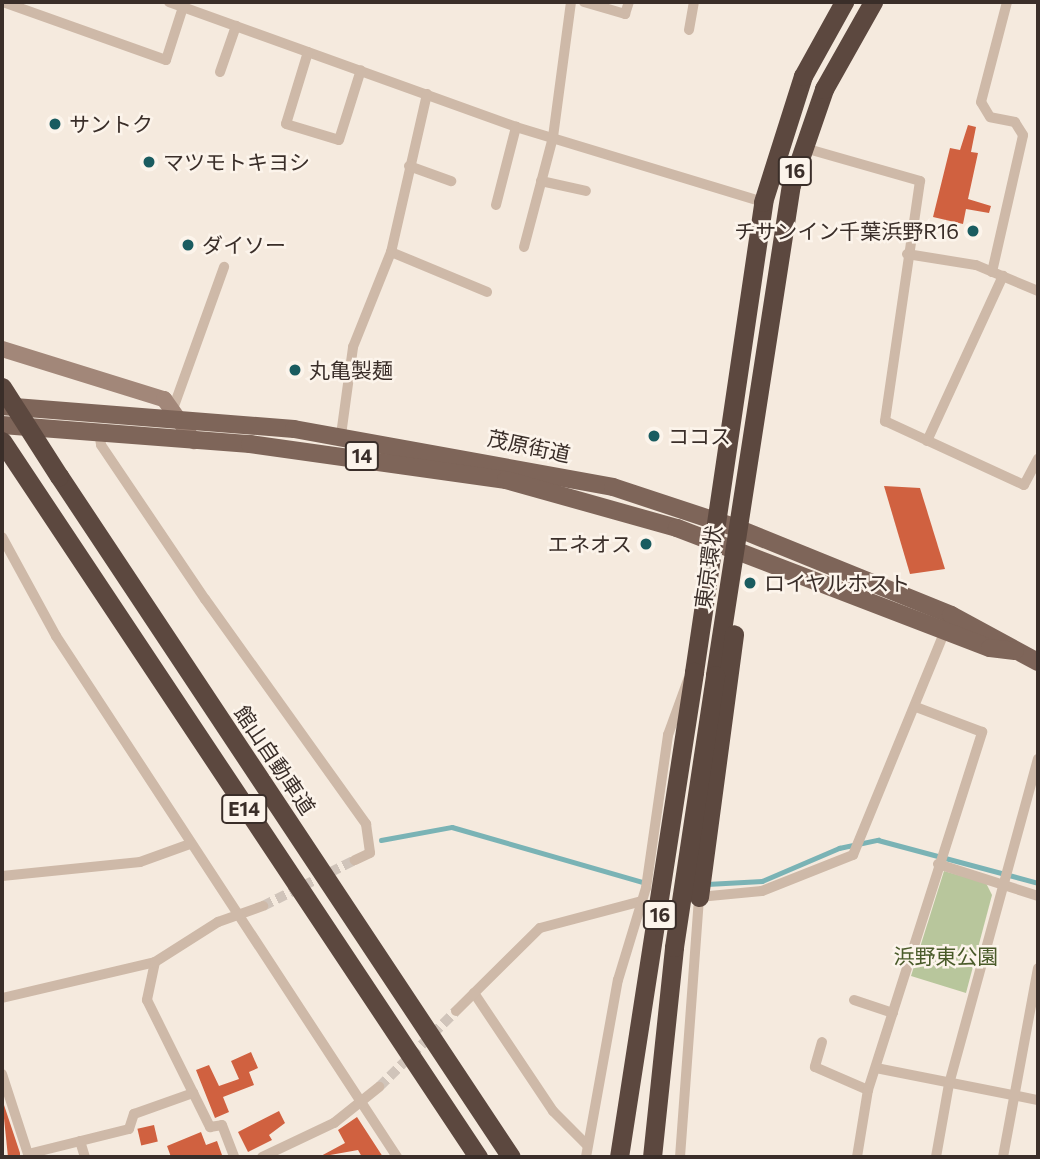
<!DOCTYPE html>
<html>
<head>
<meta charset="utf-8">
<style>
	body { margin:0 }
	#map { position:relative; width:1040px; height:1159px; overflow:hidden; background:#f5eade; font-family:Commissioner,"Noto Sans JP",sans-serif }
	div>[style] { position:absolute }
	[style*='--x'] { left:calc(var(--x)*1px); top:calc(var(--y)*1px); width:calc(var(--w)*1px); rotate:calc(var(--a)*1deg) }
	.green>* { inset:0; background:#b8c69c }
	.stream>* { height:4.5px; margin:-2.25px; padding:0 2.25px; transform-origin:2.25px; border-radius:2.25px; background:#7ab3b5 }
	.building>* { inset:0; background:#d06140; transform-origin:0 0 }
	.street-tunnel>* { height:10px; margin-top:-5px; transform-origin:0; background:repeating-linear-gradient(90deg,#d0c4ba 0 10px,transparent 0 15px) }
	.street>* { height:10px; margin:-5px; padding:0 5px; transform-origin:5px; border-radius:5px; background:#ceb9a8 }
	.secondary>* { height:16px; margin:-8px; padding:0 8px; transform-origin:8px; border-radius:8px; background:#a28779 }
	.primary>* { height:18px; margin:-9px; padding:0 9px; transform-origin:9px; border-radius:9px; background:#7e6559 }
	.highway>* { height:19px; margin:-9.5px; padding:0 9.5px; transform-origin:9.5px; border-radius:9.5px; background:#5c483f }
	.highway-bridge>* { height:19px; margin:-9.5px; padding:0 9.5px; transform-origin:9.5px; border-radius:9.5px; background:#5c483f }
	.dots>* { width:19px; height:19px; translate:-50% -50%; box-sizing:border-box; border:4px solid #fcf4eb; border-radius:50% }
	span { translate:-50% -50%; white-space:nowrap; text-align:center; line-height:1.15; -webkit-text-stroke:5px #fcf4eb; paint-order:stroke }
	.shield-label span { padding:2px 5px; background:#fcf4eb; border:2px solid; border-radius:5px; -webkit-text-stroke-width:0 }
	.shield-label { font-size:19px; color:#3a2e29; font-weight:700 }
	.poi-label { font-size:21px; color:#3a2e29 }
	.left { translate:0 -50%; text-align:left }
	.right { translate:-100% -50%; text-align:right }
	.street-label { font-size:21px; color:#3a2e29 }
	.park-label { font-size:21px; color:#4a5b2a }
	.frame { position:absolute; inset:0; border:4px solid #3a2e29; pointer-events:none }
</style>
</head>
<body>
<div id="map">
	<div class="green">
		<i style="clip-path:polygon(944px 871px,986px 883px,992px 895px,966px 993px,911px 976px)"></i>
	</div>
	<div class="stream">
		<i style="--x:381;--y:840;--w:72;--a:-10.4"></i>
		<i style="--x:452;--y:827;--w:202;--a:16.1"></i>
		<i style="--x:707;--y:884;--w:55;--a:-3.1"></i>
		<i style="--x:762;--y:881;--w:84;--a:-23.2"></i>
		<i style="--x:839;--y:848;--w:40;--a:-12"></i>
		<i style="--x:878;--y:840;--w:166;--a:15"></i>
	</div>
	<div class="building">
		<i style="clip-path:polygon(968px 125px,976px 127px,971px 152px,978px 153px,968px 199px,991px 206px,989px 213px,966px 209px,963px 224px,933px 217px,950px 148px,960px 150px)"></i>
		<i style="clip-path:polygon(884px 486px,920px 488px,945px 569px,910px 574px)"></i>
		<i style="clip-path:polygon(251px 1052px,258px 1068px,249px 1072px,254px 1085px,223px 1097px,229px 1112px,215px 1118px,196px 1070px,209px 1065px,219px 1086px,239px 1079px,231px 1061px)"></i>
		<i style="clip-path:polygon(2px 1099px,20px 1153px,20px 1157px,8px 1157px)"></i>
		<i style="clip-path:polygon(279px 1111px,285px 1123px,269px 1135px,272px 1140px,248px 1152px,238px 1132px)"></i>
		<i style="clip-path:polygon(357px 1117px,383px 1157px,362px 1157px,358px 1150px,319px 1157px,345px 1143px,338px 1130px)"></i>
		<i style="left:154px;top:1125px;width:17px;height:17px;rotate:77deg"></i>
		<i style="clip-path:polygon(201px 1132px,206px 1145px,217px 1141px,222px 1155px,171px 1157px,167px 1146px)"></i>
	</div>
	<div class="street-tunnel">
		<i style="--x:263;--y:906;--w:103;--a:-26.6"></i>
		<i style="--x:379;--y:1087;--w:108;--a:-44.6"></i>
	</div>
	<div class="street">
		<i style="--x:3;--y:2;--w:173;--a:19.6"></i>
		<i style="--x:166;--y:60;--w:56;--a:-72.2"></i>
		<i style="--x:169;--y:2;--w:369;--a:19.8"></i>
		<i style="--x:516;--y:127;--w:258;--a:16.9"></i>
		<i style="--x:584;--y:2;--w:43;--a:16.3"></i>
		<i style="--x:625;--y:14;--w:13;--a:-72"></i>
		<i style="--x:689;--y:30;--w:28;--a:-80"></i>
		<i style="--x:308;--y:52;--w:75;--a:107"></i>
		<i style="--x:286;--y:124;--w:55;--a:16.8"></i>
		<i style="--x:339;--y:140;--w:73;--a:-72.6"></i>
		<i style="--x:220;--y:72;--w:49;--a:-70.8"></i>
		<i style="--x:427;--y:94;--w:162;--a:102.8"></i>
		<i style="--x:391;--y:252;--w:104;--a:22.6"></i>
		<i style="--x:801;--y:147;--w:124;--a:15.9"></i>
		<i style="--x:920;--y:181;--w:243;--a:98.3"></i>
		<i style="--x:885;--y:421;--w:153;--a:24.7"></i>
		<i style="--x:1024;--y:485;--w:30;--a:-62"></i>
		<i style="--x:409;--y:166;--w:45;--a:19.7"></i>
		<i style="--x:541;--y:181;--w:46;--a:12.5"></i>
		<i style="--x:496;--y:205;--w:81;--a:-75.6"></i>
		<i style="--x:524;--y:247;--w:114;--a:-75.2"></i>
		<i style="--x:553;--y:137;--w:136;--a:-82.4"></i>
		<i style="--x:907;--y:254;--w:70;--a:9.1"></i>
		<i style="--x:976;--y:265;--w:67;--a:22.8"></i>
		<i style="--x:992;--y:272;--w:140;--a:-77.2"></i>
		<i style="--x:1023;--y:135;--w:15;--a:-122"></i>
		<i style="--x:1015;--y:122;--w:25;--a:-169"></i>
		<i style="--x:990;--y:117;--w:17;--a:-121"></i>
		<i style="--x:981;--y:102;--w:103;--a:-75.4"></i>
		<i style="--x:174;--y:406;--w:148;--a:-70.2"></i>
		<i style="--x:99;--y:432;--w:13;--a:81"></i>
		<i style="--x:101;--y:445;--w:186;--a:56"></i>
		<i style="--x:205;--y:599;--w:277;--a:54.4"></i>
		<i style="--x:366;--y:824;--w:29;--a:82"></i>
		<i style="--x:370;--y:853;--w:17;--a:155"></i>
		<i style="--x:341;--y:435;--w:89;--a:-82.2"></i>
		<i style="--x:353;--y:347;--w:102;--a:-68.2"></i>
		<i style="--x:927;--y:441;--w:182;--a:-65.3"></i>
		<i style="--x:2;--y:537;--w:113;--a:61.4"></i>
		<i style="--x:56;--y:636;--w:623;--a:56.79"></i>
		<i style="--x:938;--y:864;--w:105;--a:17.7"></i>
		<i style="--x:2;--y:876;--w:139;--a:-5.8"></i>
		<i style="--x:140;--y:862;--w:53;--a:-19.8"></i>
		<i style="--x:155;--y:962;--w:39;--a:102"></i>
		<i style="--x:147;--y:1000;--w:142;--a:63.6"></i>
		<i style="--x:210;--y:1127;--w:12;--a:-9"></i>
		<i style="--x:222;--y:1125;--w:34;--a:69"></i>
		<i style="--x:474;--y:993;--w:142;--a:56.2"></i>
		<i style="--x:553;--y:1111;--w:48;--a:45"></i>
		<i style="--x:2;--y:998;--w:157;--a:-13.2"></i>
		<i style="--x:155;--y:962;--w:75;--a:-32.4"></i>
		<i style="--x:218;--y:922;--w:48;--a:-19.6"></i>
		<i style="--x:854;--y:1000;--w:41;--a:18.4"></i>
		<i style="--x:456;--y:1011;--w:118;--a:-44.7"></i>
		<i style="--x:540;--y:928;--w:106;--a:-14.8"></i>
		<i style="--x:822;--y:1042;--w:26;--a:106"></i>
		<i style="--x:815;--y:1067;--w:58;--a:23.5"></i>
		<i style="--x:876;--y:1068;--w:165;--a:11.2"></i>
		<i style="--x:2;--y:1074;--w:87;--a:72"></i>
		<i style="--x:80;--y:1141;--w:17;--a:73"></i>
		<i style="--x:28;--y:1154;--w:104;--a:-13.9"></i>
		<i style="--x:129;--y:1129;--w:16;--a:-72"></i>
		<i style="--x:134;--y:1114;--w:63;--a:-19.6"></i>
		<i style="--x:262;--y:1157;--w:80;--a:-25.3"></i>
		<i style="--x:334;--y:1123;--w:58;--a:-38.7"></i>
		<i style="--x:586;--y:1157;--w:180;--a:-79.8"></i>
		<i style="--x:618;--y:980;--w:96;--a:-73.1"></i>
		<i style="--x:646;--y:888;--w:155;--a:-81.8"></i>
		<i style="--x:668;--y:735;--w:59;--a:-70"></i>
		<i style="--x:680;--y:1157;--w:261;--a:-85.8"></i>
		<i style="--x:699;--y:897;--w:63;--a:-5.4"></i>
		<i style="--x:762;--y:891;--w:98;--a:-21.6"></i>
		<i style="--x:853;--y:855;--w:245;--a:-67.7"></i>
		<i style="--x:857;--y:1157;--w:68;--a:-80.7"></i>
		<i style="--x:868;--y:1090;--w:376;--a:-72.3"></i>
		<i style="--x:982;--y:732;--w:71;--a:-159.3"></i>
		<i style="--x:936;--y:1157;--w:74;--a:-79.9"></i>
		<i style="--x:949;--y:1084;--w:337;--a:-74.7"></i>
		<i style="--x:1003;--y:1157;--w:192;--a:-79.5"></i>
	</div>
	<div class="secondary">
		<i style="--x:2;--y:349;--w:170;--a:17.2"></i>
		<i style="--x:164;--y:399;--w:52;--a:54.5"></i>
	</div>
	<div class="primary">
		<i style="--x:2;--y:406;--w:293;--a:4.5"></i>
		<i style="--x:294;--y:429;--w:324;--a:10.3"></i>
		<i style="--x:613;--y:487;--w:131;--a:18.3"></i>
		<i style="--x:737;--y:528;--w:231;--a:22.1"></i>
		<i style="--x:951;--y:615;--w:99;--a:28.4"></i>
		<i style="--x:2;--y:425;--w:249;--a:4.4"></i>
		<i style="--x:250;--y:444;--w:259;--a:8"></i>
		<i style="--x:506;--y:480;--w:178;--a:15.7"></i>
		<i style="--x:677;--y:528;--w:335;--a:21"></i>
		<i style="--x:990;--y:648;--w:25;--a:7"></i>
	</div>
	<div class="highway">
		<i style="--x:2;--y:441;--w:860;--a:56.38"></i>
		<i style="--x:59;--y:476;--w:817;--a:56.43"></i>
		<i style="--x:694;--y:672;--w:475;--a:-81.6"></i>
		<i style="--x:763;--y:202;--w:132;--a:-72.4"></i>
		<i style="--x:803;--y:76;--w:85;--a:-61"></i>
		<i style="--x:715;--y:675;--w:496;--a:-81.2"></i>
		<i style="--x:791;--y:185;--w:102;--a:-71"></i>
		<i style="--x:824;--y:89;--w:100;--a:-60.6"></i>
		<i style="--x:699;--y:897;--w:265;--a:-82.4"></i>
	</div>
	<div class="highway-bridge">
		<i style="--x:2;--y:387;--w:106;--a:57.4"></i>
		<i style="--x:619;--y:1157;--w:491;--a:-81.2"></i>
		<i style="--x:652;--y:1157;--w:211;--a:-84"></i>
		<i style="--x:674;--y:947;--w:275;--a:-81.4"></i>
	</div>
	<div class="dots">
		<i style="left:55px;top:124px;background:#1a5c60"></i>
		<i style="left:149px;top:162px;background:#1a5c60"></i>
		<i style="left:973px;top:231px;background:#1a5c60"></i>
		<i style="left:188px;top:245px;background:#1a5c60"></i>
		<i style="left:295px;top:370px;background:#1a5c60"></i>
		<i style="left:654px;top:436px;background:#1a5c60"></i>
		<i style="left:646px;top:544px;background:#1a5c60"></i>
		<i style="left:750px;top:583px;background:#1a5c60"></i>
	</div>
	<div class="shield-label">
		<span style="left:795px;top:171px">16</span>
		<span style="left:362px;top:456px">14</span>
		<span style="left:244px;top:809px">E14</span>
		<span style="left:660px;top:915px">16</span>
	</div>
	<div class="poi-label">
		<span class="left" style="left:69px;top:124px">サントク</span>
		<span class="left" style="left:163px;top:162px">マツモトキヨシ</span>
		<span class="right" style="left:959px;top:231px">チサンイン千葉浜野R16</span>
		<span class="left" style="left:202px;top:245px">ダイソー</span>
		<span class="left" style="left:309px;top:370px">丸亀製麺</span>
		<span class="left" style="left:668px;top:436px">ココス</span>
		<span class="right" style="left:632px;top:544px">エネオス</span>
		<span class="left" style="left:764px;top:583px">ロイヤルホスト</span>
	</div>
	<div class="street-label">
		<span style="left:529px;top:446px;rotate:12deg">茂原街道</span>
		<span style="left:708px;top:567px;rotate:-82deg">東京環状</span>
		<span style="left:275px;top:760px;rotate:56deg">館山自動車道</span>
	</div>
	<div class="park-label">
		<span style="left:946px;top:956px">浜野東公園</span>
	</div>
	<div class="frame"></div>
</div>
</body>
</html>
